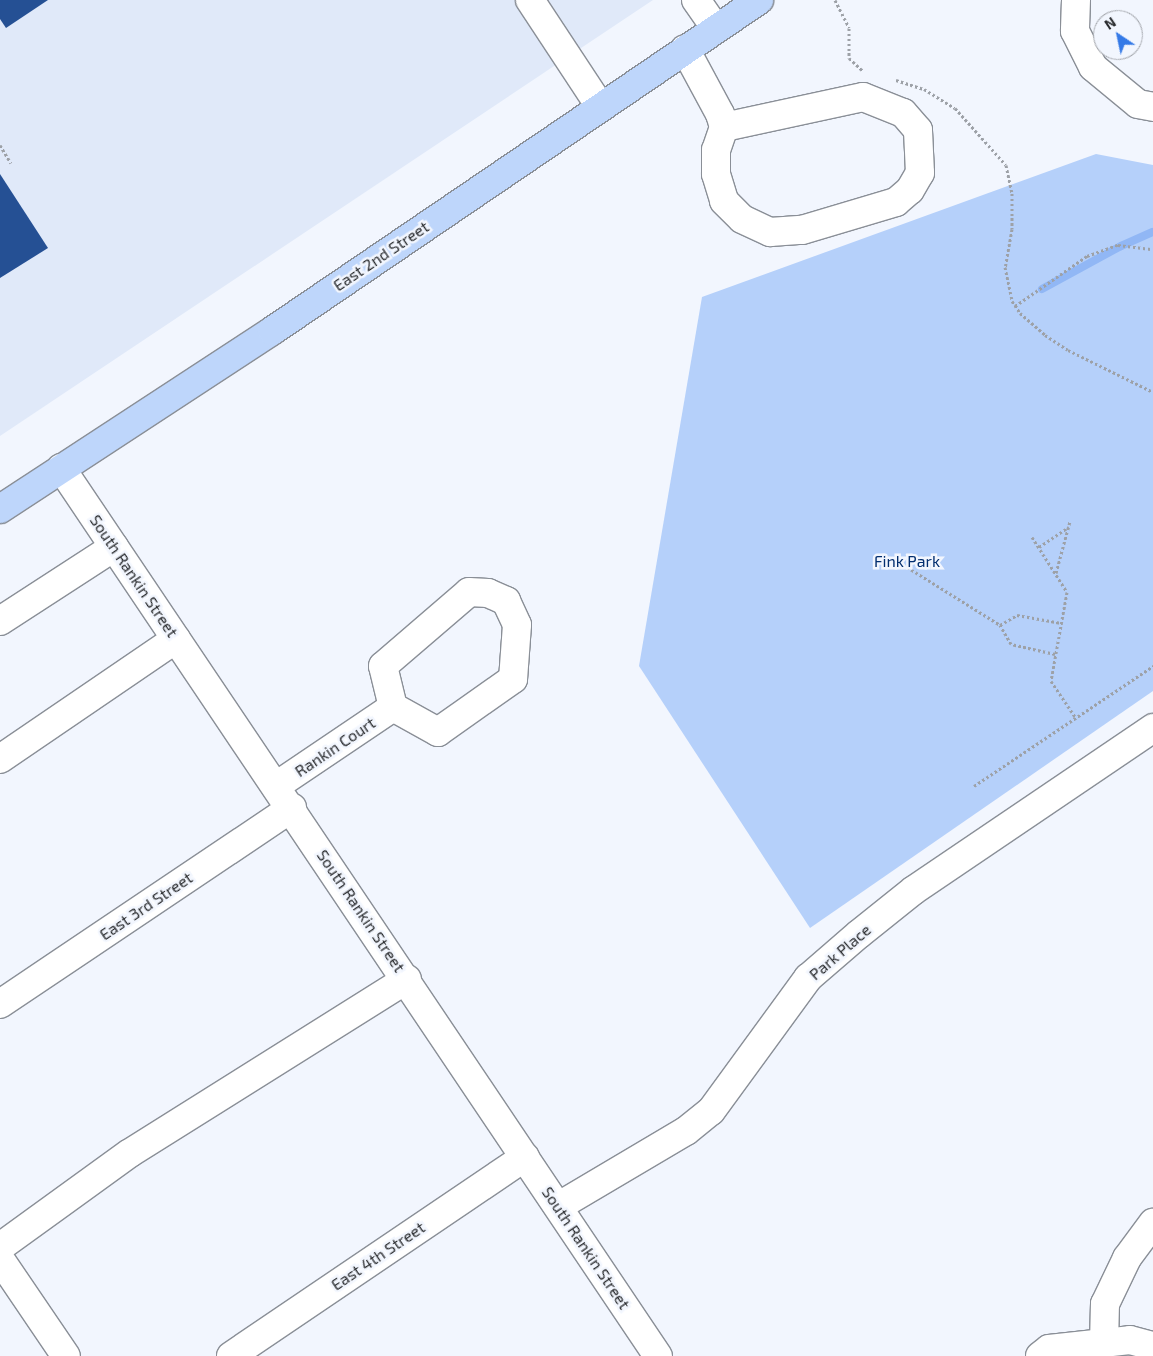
<!DOCTYPE html>
<html>
<head>
<meta charset="utf-8">
<style>
	body { margin:0 }
	#map { position:relative; width:1153px; height:1356px; overflow:hidden; background:#f2f6fe; font-family:"Exo 2",sans-serif }
	div>[style] { position:absolute }
	[style*='--x'] { left:calc(var(--x)*1px); top:calc(var(--y)*1px); width:calc(var(--w)*1px); rotate:calc(var(--a)*1deg) }
	.built>* { inset:0; background:#e0e9f9 }
	.green>* { inset:0; background:#b5d0fa }
	.stream>* { height:8px; margin:-4px; padding:0 4px; transform-origin:4px; border-radius:4px; background:#91b7f5 }
	.building>* { inset:0; background:#255094 }
	.path>* { height:3px; margin-top:-1.5px; transform-origin:0; background:repeating-linear-gradient(90deg,#9da1a7 0 2.5px,transparent 0 5px) }
	.roads { filter:drop-shadow(1px 0 #8a8f97) drop-shadow(-1px 0 #8a8f97) drop-shadow(0 1px #8a8f97) drop-shadow(0 -1px #8a8f97) }
	.minor>* { height:28px; margin:-14px; padding:0 14px; transform-origin:14px; border-radius:14px; background:#fff }
	.major>* { height:28px; margin:-14px; padding:0 14px; transform-origin:14px; border-radius:14px; background:#bed6fb }
	span { translate:-50% -50%; white-space:nowrap; text-align:center; line-height:1.15; -webkit-text-stroke:5px #f2f6fe; paint-order:stroke }
	.street-label { font-size:16px; color:#292b2e }
	.park-label { font-size:16px; color:#022e6f }
	.north { position:absolute; left:1093px; top:10px; width:50px; height:50px; box-sizing:border-box; background:#f2f6fe; border:1px solid #a2a5ab; border-radius:50%; rotate:326deg; font-size:14px; font-weight:700; line-height:20px; text-align:center; color:#292b2e }
	.north::after { content:''; display:block; margin:auto; width:18px; height:22px; background:#357ae7; clip-path:polygon(50% 0,100% 100%,50% 72%,0 100%) }
</style>
</head>
<body>
<div id="map">
	<div class="built">
		<i style="clip-path:polygon(0 0,653px 0,0 436px)"></i>
	</div>
	<div class="green">
		<i style="clip-path:polygon(1096px 154px,1153px 165px,1153px 691px,810px 928px,639px 666px,702px 297px)"></i>
	</div>
	<div class="stream">
		<i style="--x:1042;--y:289;--w:90;--a:-28.6"></i>
		<i style="--x:1121;--y:246;--w:35;--a:-24"></i>
	</div>
	<div class="building">
		<i style="clip-path:polygon(0 0,48px 0,6px 28px,0 19px)"></i>
		<i style="clip-path:polygon(0 174px,48px 248px,0 278px)"></i>
	</div>
	<div class="path">
		<i style="--x:835;--y:0;--w:31;--a:63"></i>
		<i style="--x:849;--y:28;--w:30;--a:90"></i>
		<i style="--x:849;--y:58;--w:19;--a:43"></i>
		<i style="--x:896;--y:80;--w:29;--a:18"></i>
		<i style="--x:924;--y:89;--w:36;--a:32"></i>
		<i style="--x:955;--y:108;--w:76;--a:48.2"></i>
		<i style="--x:1006;--y:165;--w:29;--a:78"></i>
		<i style="--x:1012;--y:193;--w:36;--a:90"></i>
		<i style="--x:1012;--y:229;--w:39;--a:100"></i>
		<i style="--x:1005;--y:267;--w:35;--a:78"></i>
		<i style="--x:1012;--y:301;--w:14;--a:56"></i>
		<i style="--x:1020;--y:313;--w:33;--a:41"></i>
		<i style="--x:1045;--y:335;--w:27;--a:33"></i>
		<i style="--x:1068;--y:350;--w:95;--a:26.3"></i>
		<i style="--x:0;--y:145;--w:21;--a:59"></i>
		<i style="--x:1015;--y:306;--w:88;--a:-34.8"></i>
		<i style="--x:1087;--y:256;--w:33;--a:-20"></i>
		<i style="--x:1118;--y:245;--w:35;--a:7"></i>
		<i style="--x:1032;--y:537;--w:65;--a:57.5"></i>
		<i style="--x:1067;--y:592;--w:90;--a:100.2"></i>
		<i style="--x:1051;--y:681;--w:45;--a:56"></i>
		<i style="--x:1039;--y:547;--w:36;--a:-34"></i>
		<i style="--x:907;--y:567;--w:110;--a:31.9"></i>
		<i style="--x:1056;--y:573;--w:54;--a:-74.9"></i>
		<i style="--x:1055;--y:654;--w:45;--a:-167.2"></i>
		<i style="--x:1011;--y:644;--w:22;--a:-120"></i>
		<i style="--x:1000;--y:625;--w:20;--a:-30"></i>
		<i style="--x:1017;--y:615;--w:45;--a:10.3"></i>
		<i style="--x:974;--y:786;--w:216;--a:-33.8"></i>
	</div>
	<div class="roads">
		<div class="minor">
			<i style="--x:530;--y:0;--w:127;--a:56.6"></i>
			<i style="--x:696;--y:0;--w:35;--a:55"></i>
			<i style="--x:1076;--y:0;--w:31;--a:92"></i>
			<i style="--x:1075;--y:31;--w:40;--a:63.4"></i>
			<i style="--x:1093;--y:67;--w:58;--a:39.4"></i>
			<i style="--x:1138;--y:104;--w:15;--a:11"></i>
			<i style="--x:685;--y:49;--w:74;--a:61.7"></i>
			<i style="--x:720;--y:114;--w:14;--a:73"></i>
			<i style="--x:724;--y:127;--w:24;--a:109"></i>
			<i style="--x:716;--y:150;--w:24;--a:90"></i>
			<i style="--x:716;--y:174;--w:28;--a:73"></i>
			<i style="--x:724;--y:201;--w:25;--a:45"></i>
			<i style="--x:742;--y:219;--w:31;--a:25"></i>
			<i style="--x:770;--y:232;--w:32;--a:-4"></i>
			<i style="--x:802;--y:230;--w:98;--a:-16.6"></i>
			<i style="--x:896;--y:202;--w:18;--a:-41"></i>
			<i style="--x:910;--y:190;--w:20;--a:-60"></i>
			<i style="--x:920;--y:173;--w:43;--a:-92.7"></i>
			<i style="--x:918;--y:130;--w:23;--a:-131"></i>
			<i style="--x:903;--y:113;--w:43;--a:-158.2"></i>
			<i style="--x:863;--y:97;--w:142;--a:167.8"></i>
			<i style="--x:61;--y:468;--w:1070;--a:56.09"></i>
			<i style="--x:469;--y:592;--w:19;--a:3"></i>
			<i style="--x:488;--y:593;--w:20;--a:24"></i>
			<i style="--x:506;--y:601;--w:26;--a:65"></i>
			<i style="--x:517;--y:625;--w:54;--a:94.2"></i>
			<i style="--x:513;--y:679;--w:92;--a:144.8"></i>
			<i style="--x:438;--y:732;--w:51;--a:-150.9"></i>
			<i style="--x:393;--y:707;--w:42;--a:-103.7"></i>
			<i style="--x:383;--y:666;--w:113;--a:-40.7"></i>
			<i style="--x:0;--y:621;--w:136;--a:-33"></i>
			<i style="--x:0;--y:759;--w:213;--a:-34.3"></i>
			<i style="--x:276;--y:786;--w:141;--a:-34"></i>
			<i style="--x:0;--y:1004;--w:352;--a:-33.9"></i>
			<i style="--x:559;--y:1206;--w:147;--a:-30.6"></i>
			<i style="--x:686;--y:1131;--w:32;--a:-39"></i>
			<i style="--x:711;--y:1111;--w:165;--a:-53.9"></i>
			<i style="--x:808;--y:978;--w:67;--a:-40.8"></i>
			<i style="--x:859;--y:934;--w:70;--a:-38.7"></i>
			<i style="--x:914;--y:890;--w:289;--a:-34.1"></i>
			<i style="--x:0;--y:1247;--w:160;--a:-35.9"></i>
			<i style="--x:130;--y:1153;--w:327;--a:-32.1"></i>
			<i style="--x:0;--y:1259;--w:117;--a:55.8"></i>
			<i style="--x:1104;--y:1344;--w:40;--a:-88.6"></i>
			<i style="--x:1105;--y:1304;--w:51;--a:-64.4"></i>
			<i style="--x:1127;--y:1258;--w:44;--a:-53.4"></i>
			<i style="--x:231;--y:1356;--w:355;--a:-34.1"></i>
			<i style="--x:1040;--y:1356;--w:11;--a:-38"></i>
			<i style="--x:1049;--y:1349;--w:81;--a:-6.3"></i>
			<i style="--x:1130;--y:1340;--w:24;--a:15"></i>
		</div>
		<div class="major">
			<i style="--x:0;--y:509;--w:325;--a:-33.2"></i>
			<i style="--x:272;--y:331;--w:589;--a:-34.2"></i>
		</div>
	</div>
	<div class="street-label">
		<span style="left:381px;top:256px;rotate:-34deg">East 2nd Street</span>
		<span style="left:134px;top:576px;rotate:56deg">South Rankin Street</span>
		<span style="left:335px;top:747px;rotate:-34deg">Rankin Court</span>
		<span style="left:146px;top:906px;rotate:-34deg">East 3rd Street</span>
		<span style="left:361px;top:911px;rotate:56deg">South Rankin Street</span>
		<span style="left:840px;top:952px;rotate:-41deg">Park Place</span>
		<span style="left:586px;top:1248px;rotate:56deg">South Rankin Street</span>
		<span style="left:378px;top:1256px;rotate:-34deg">East 4th Street</span>
	</div>
	<div class="park-label">
		<span style="left:907px;top:561px">Fink Park</span>
	</div>
	<div class="north">N</div>
</div>
</body>
</html>
